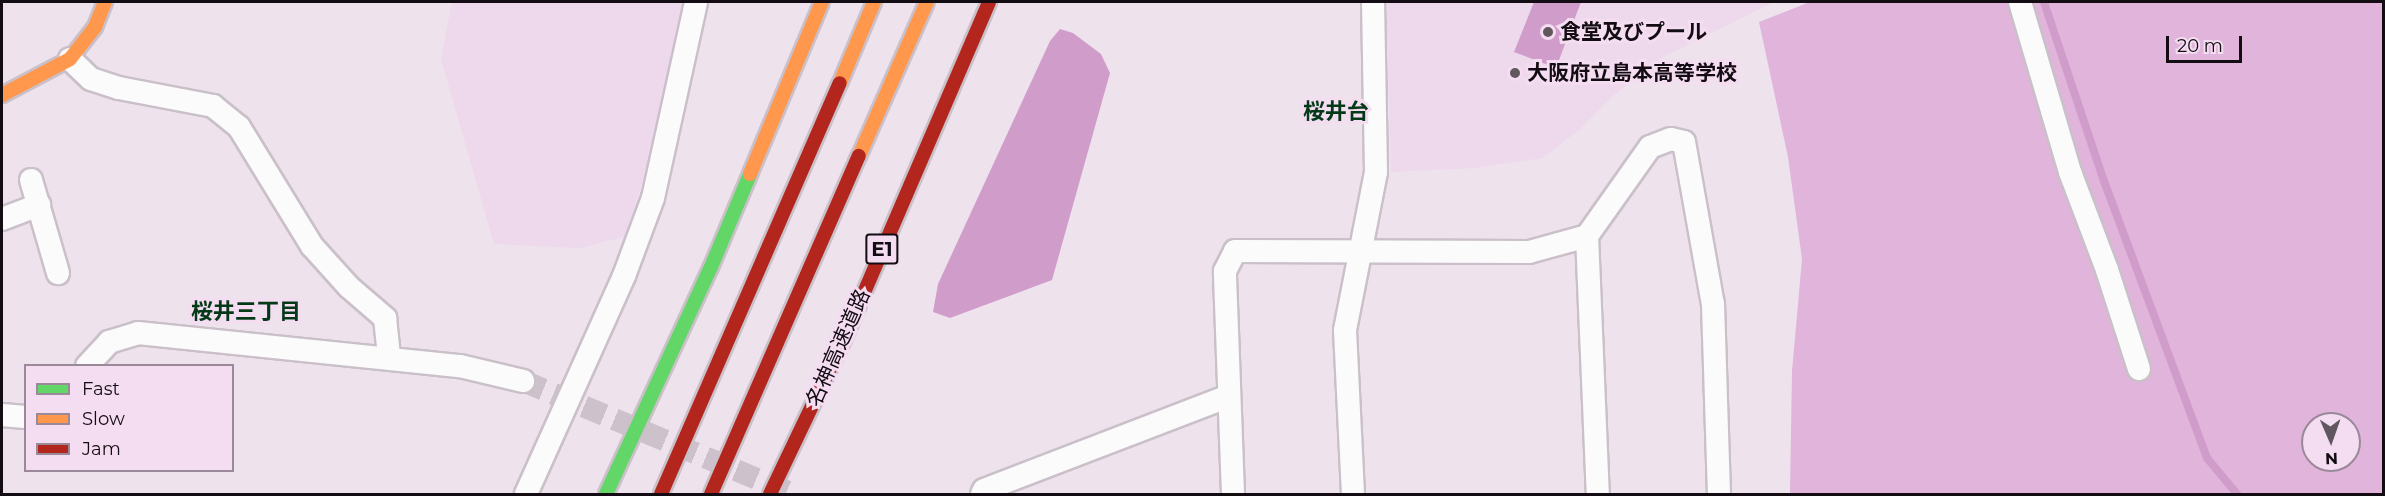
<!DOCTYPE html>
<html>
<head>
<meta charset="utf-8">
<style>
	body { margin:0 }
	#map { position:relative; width:2385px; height:496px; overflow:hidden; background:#eee2ed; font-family:Montserrat,"Noto Sans JP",sans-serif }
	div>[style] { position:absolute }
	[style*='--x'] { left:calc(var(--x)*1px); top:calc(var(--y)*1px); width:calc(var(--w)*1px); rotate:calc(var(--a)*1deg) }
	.built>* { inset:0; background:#eed8eb }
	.forest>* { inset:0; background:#e0b4db }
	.water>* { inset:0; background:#d09dcb }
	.stream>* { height:8px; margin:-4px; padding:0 4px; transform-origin:4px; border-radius:4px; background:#d09dcb }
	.street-tunnel>* { height:22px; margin-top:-11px; transform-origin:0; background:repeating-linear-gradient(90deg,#cdc2cc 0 22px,transparent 0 33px) }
	.roads { filter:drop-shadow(2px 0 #cac0c9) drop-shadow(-2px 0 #cac0c9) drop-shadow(0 2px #cac0c9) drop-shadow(0 -2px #cac0c9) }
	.street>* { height:22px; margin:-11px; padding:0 11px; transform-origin:11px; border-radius:11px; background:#fcfbfc }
	.fast>* { height:14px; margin:-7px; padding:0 7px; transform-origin:7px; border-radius:7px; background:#63d668 }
	.slow>* { height:14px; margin:-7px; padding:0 7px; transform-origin:7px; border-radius:7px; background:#ff974d }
	.jam>* { height:14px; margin:-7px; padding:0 7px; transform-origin:7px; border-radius:7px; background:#b3261e }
	.dots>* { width:16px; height:16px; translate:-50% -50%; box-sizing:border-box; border:3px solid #f4dcf1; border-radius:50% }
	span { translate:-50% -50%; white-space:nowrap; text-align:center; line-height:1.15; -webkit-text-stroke:6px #f4dcf1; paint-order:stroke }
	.shield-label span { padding:2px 4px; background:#f4dcf1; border:2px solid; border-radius:4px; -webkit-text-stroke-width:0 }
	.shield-label { font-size:20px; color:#130c13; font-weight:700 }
	.poi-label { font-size:21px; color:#130c13; font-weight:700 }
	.left { translate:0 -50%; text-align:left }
	.street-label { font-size:21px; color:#130c13 }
	.neighbourhood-label { font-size:22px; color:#043917; font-weight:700 }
	.frame { position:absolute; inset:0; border:3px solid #130c13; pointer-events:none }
	.legend { position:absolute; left:24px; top:364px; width:210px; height:108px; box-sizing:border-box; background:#f4dcf1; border:2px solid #9a8998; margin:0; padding:8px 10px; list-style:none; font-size:18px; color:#130c13 }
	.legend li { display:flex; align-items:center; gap:12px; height:30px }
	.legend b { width:30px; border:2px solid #9a8998 }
	.north { position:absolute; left:2301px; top:412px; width:60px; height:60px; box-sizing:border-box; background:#f4dcf1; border:2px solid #9a8998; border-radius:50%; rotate:178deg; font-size:16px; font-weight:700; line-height:24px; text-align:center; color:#130c13 }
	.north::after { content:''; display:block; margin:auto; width:21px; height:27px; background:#60575f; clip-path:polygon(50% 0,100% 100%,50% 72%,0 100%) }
	.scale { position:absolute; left:2166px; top:36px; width:76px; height:27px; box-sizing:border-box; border:3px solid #130c13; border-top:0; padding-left:8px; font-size:18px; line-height:21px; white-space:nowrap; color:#130c13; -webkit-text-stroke:4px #f4dcf1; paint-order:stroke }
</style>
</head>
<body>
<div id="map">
	<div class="built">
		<i style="clip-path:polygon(452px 2px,686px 2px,641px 187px,624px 237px,580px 248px,494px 244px,441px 59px)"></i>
		<i style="clip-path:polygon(1386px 2px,1774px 2px,1665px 56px,1614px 95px,1580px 129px,1542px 158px,1475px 168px,1391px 172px)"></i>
	</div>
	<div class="forest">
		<i style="clip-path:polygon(evenodd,1810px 2px,2383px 2px,2383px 494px,1790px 494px,1792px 371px,1802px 259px,1788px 157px,1759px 22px,1810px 2px,2313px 424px,2349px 424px,2349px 460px,2313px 460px,2313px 424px)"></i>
	</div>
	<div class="water">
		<i style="clip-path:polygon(1534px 2px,1581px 2px,1556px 68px,1514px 52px)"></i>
		<i style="clip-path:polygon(1060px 29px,1073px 33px,1101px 54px,1110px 73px,1052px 280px,950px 318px,933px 312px,938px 284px,1050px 41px)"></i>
	</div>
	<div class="stream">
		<i style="--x:2044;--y:2;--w:189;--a:71.5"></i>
		<i style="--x:2104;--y:181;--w:296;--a:69.6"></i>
		<i style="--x:2207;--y:458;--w:47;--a:50.2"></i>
	</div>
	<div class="street-tunnel">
		<i style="--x:523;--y:381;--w:293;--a:22.7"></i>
	</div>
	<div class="roads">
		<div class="street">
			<i style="--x:2020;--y:2;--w:177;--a:73.6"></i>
			<i style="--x:2070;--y:172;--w:105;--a:69.3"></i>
			<i style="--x:2107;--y:270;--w:104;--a:72.1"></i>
			<i style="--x:70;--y:59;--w:29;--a:44"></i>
			<i style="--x:91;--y:79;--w:29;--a:18"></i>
			<i style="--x:119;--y:88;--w:96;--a:10.8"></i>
			<i style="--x:213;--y:106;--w:33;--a:39"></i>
			<i style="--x:239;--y:127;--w:140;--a:58.5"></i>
			<i style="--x:312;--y:246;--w:55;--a:47.9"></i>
			<i style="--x:349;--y:287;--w:48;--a:40.7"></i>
			<i style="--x:385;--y:318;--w:39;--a:84"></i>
			<i style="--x:31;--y:180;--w:97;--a:73.8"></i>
			<i style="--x:2;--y:219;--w:40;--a:-21"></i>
			<i style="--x:1587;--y:236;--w:109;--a:-54.7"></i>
			<i style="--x:1650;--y:147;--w:22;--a:-21"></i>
			<i style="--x:1671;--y:139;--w:13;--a:13"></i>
			<i style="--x:1684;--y:142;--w:165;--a:79.9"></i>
			<i style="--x:1713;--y:304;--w:190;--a:88.2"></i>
			<i style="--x:87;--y:366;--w:33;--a:-47"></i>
			<i style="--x:109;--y:342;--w:30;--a:-17"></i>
			<i style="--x:138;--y:333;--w:324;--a:5.9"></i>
			<i style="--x:460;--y:366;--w:65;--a:13.4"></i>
			<i style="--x:2;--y:415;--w:24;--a:5"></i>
			<i style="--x:526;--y:494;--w:239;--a:-65.8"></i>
			<i style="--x:624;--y:276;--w:83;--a:-69.6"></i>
			<i style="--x:653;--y:198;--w:201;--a:-77.6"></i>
			<i style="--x:982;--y:494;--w:4;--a:-63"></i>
			<i style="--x:984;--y:490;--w:262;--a:-21"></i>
			<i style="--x:1233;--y:494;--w:223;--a:-92.1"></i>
			<i style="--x:1225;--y:271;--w:22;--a:-63"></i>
			<i style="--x:1235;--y:251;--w:294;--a:0.2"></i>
			<i style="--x:1529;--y:252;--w:60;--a:-15.4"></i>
			<i style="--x:1587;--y:236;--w:258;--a:87.6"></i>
			<i style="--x:1353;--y:494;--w:164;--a:-92.8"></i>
			<i style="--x:1345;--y:330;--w:161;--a:-78.9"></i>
			<i style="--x:1376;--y:172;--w:170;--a:-91"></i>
		</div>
		<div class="fast">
			<i style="--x:606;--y:494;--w:250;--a:-65.2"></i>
			<i style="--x:711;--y:267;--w:101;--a:-67.2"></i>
		</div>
		<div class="slow">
			<i style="--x:840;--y:83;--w:88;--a:-67.2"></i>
			<i style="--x:2;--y:95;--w:77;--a:-27.9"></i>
			<i style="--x:70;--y:59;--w:41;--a:-52"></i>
			<i style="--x:95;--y:27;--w:27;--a:-68"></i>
			<i style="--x:859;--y:156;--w:168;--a:-66.2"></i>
			<i style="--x:750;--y:174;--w:186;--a:-67.3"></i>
		</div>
		<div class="jam">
			<i style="--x:661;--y:494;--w:448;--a:-66.5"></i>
			<i style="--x:711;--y:494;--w:369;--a:-66.4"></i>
			<i style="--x:770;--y:494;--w:172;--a:-64.5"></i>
			<i style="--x:844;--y:339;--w:367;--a:-66.7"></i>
		</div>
	</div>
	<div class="dots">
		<i style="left:1548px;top:32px;background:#60575f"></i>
		<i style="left:1515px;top:73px;background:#60575f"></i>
	</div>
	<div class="shield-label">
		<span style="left:882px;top:249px">E1</span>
	</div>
	<div class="poi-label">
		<span class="left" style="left:1560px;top:32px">食堂及びプール</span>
		<span class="left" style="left:1527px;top:73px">大阪府立島本高等学校</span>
	</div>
	<div class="street-label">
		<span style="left:838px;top:348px;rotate:-66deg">名神高速道路</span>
	</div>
	<div class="neighbourhood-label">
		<span style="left:1336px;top:112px">桜井台</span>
		<span style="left:246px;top:312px">桜井三丁目</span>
	</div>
	<div class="frame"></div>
	<ul class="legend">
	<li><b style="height:8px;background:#63d668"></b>Fast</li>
	<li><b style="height:8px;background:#ff974d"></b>Slow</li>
	<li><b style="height:8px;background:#b3261e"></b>Jam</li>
	</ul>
	<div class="north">N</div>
	<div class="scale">20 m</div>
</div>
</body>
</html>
